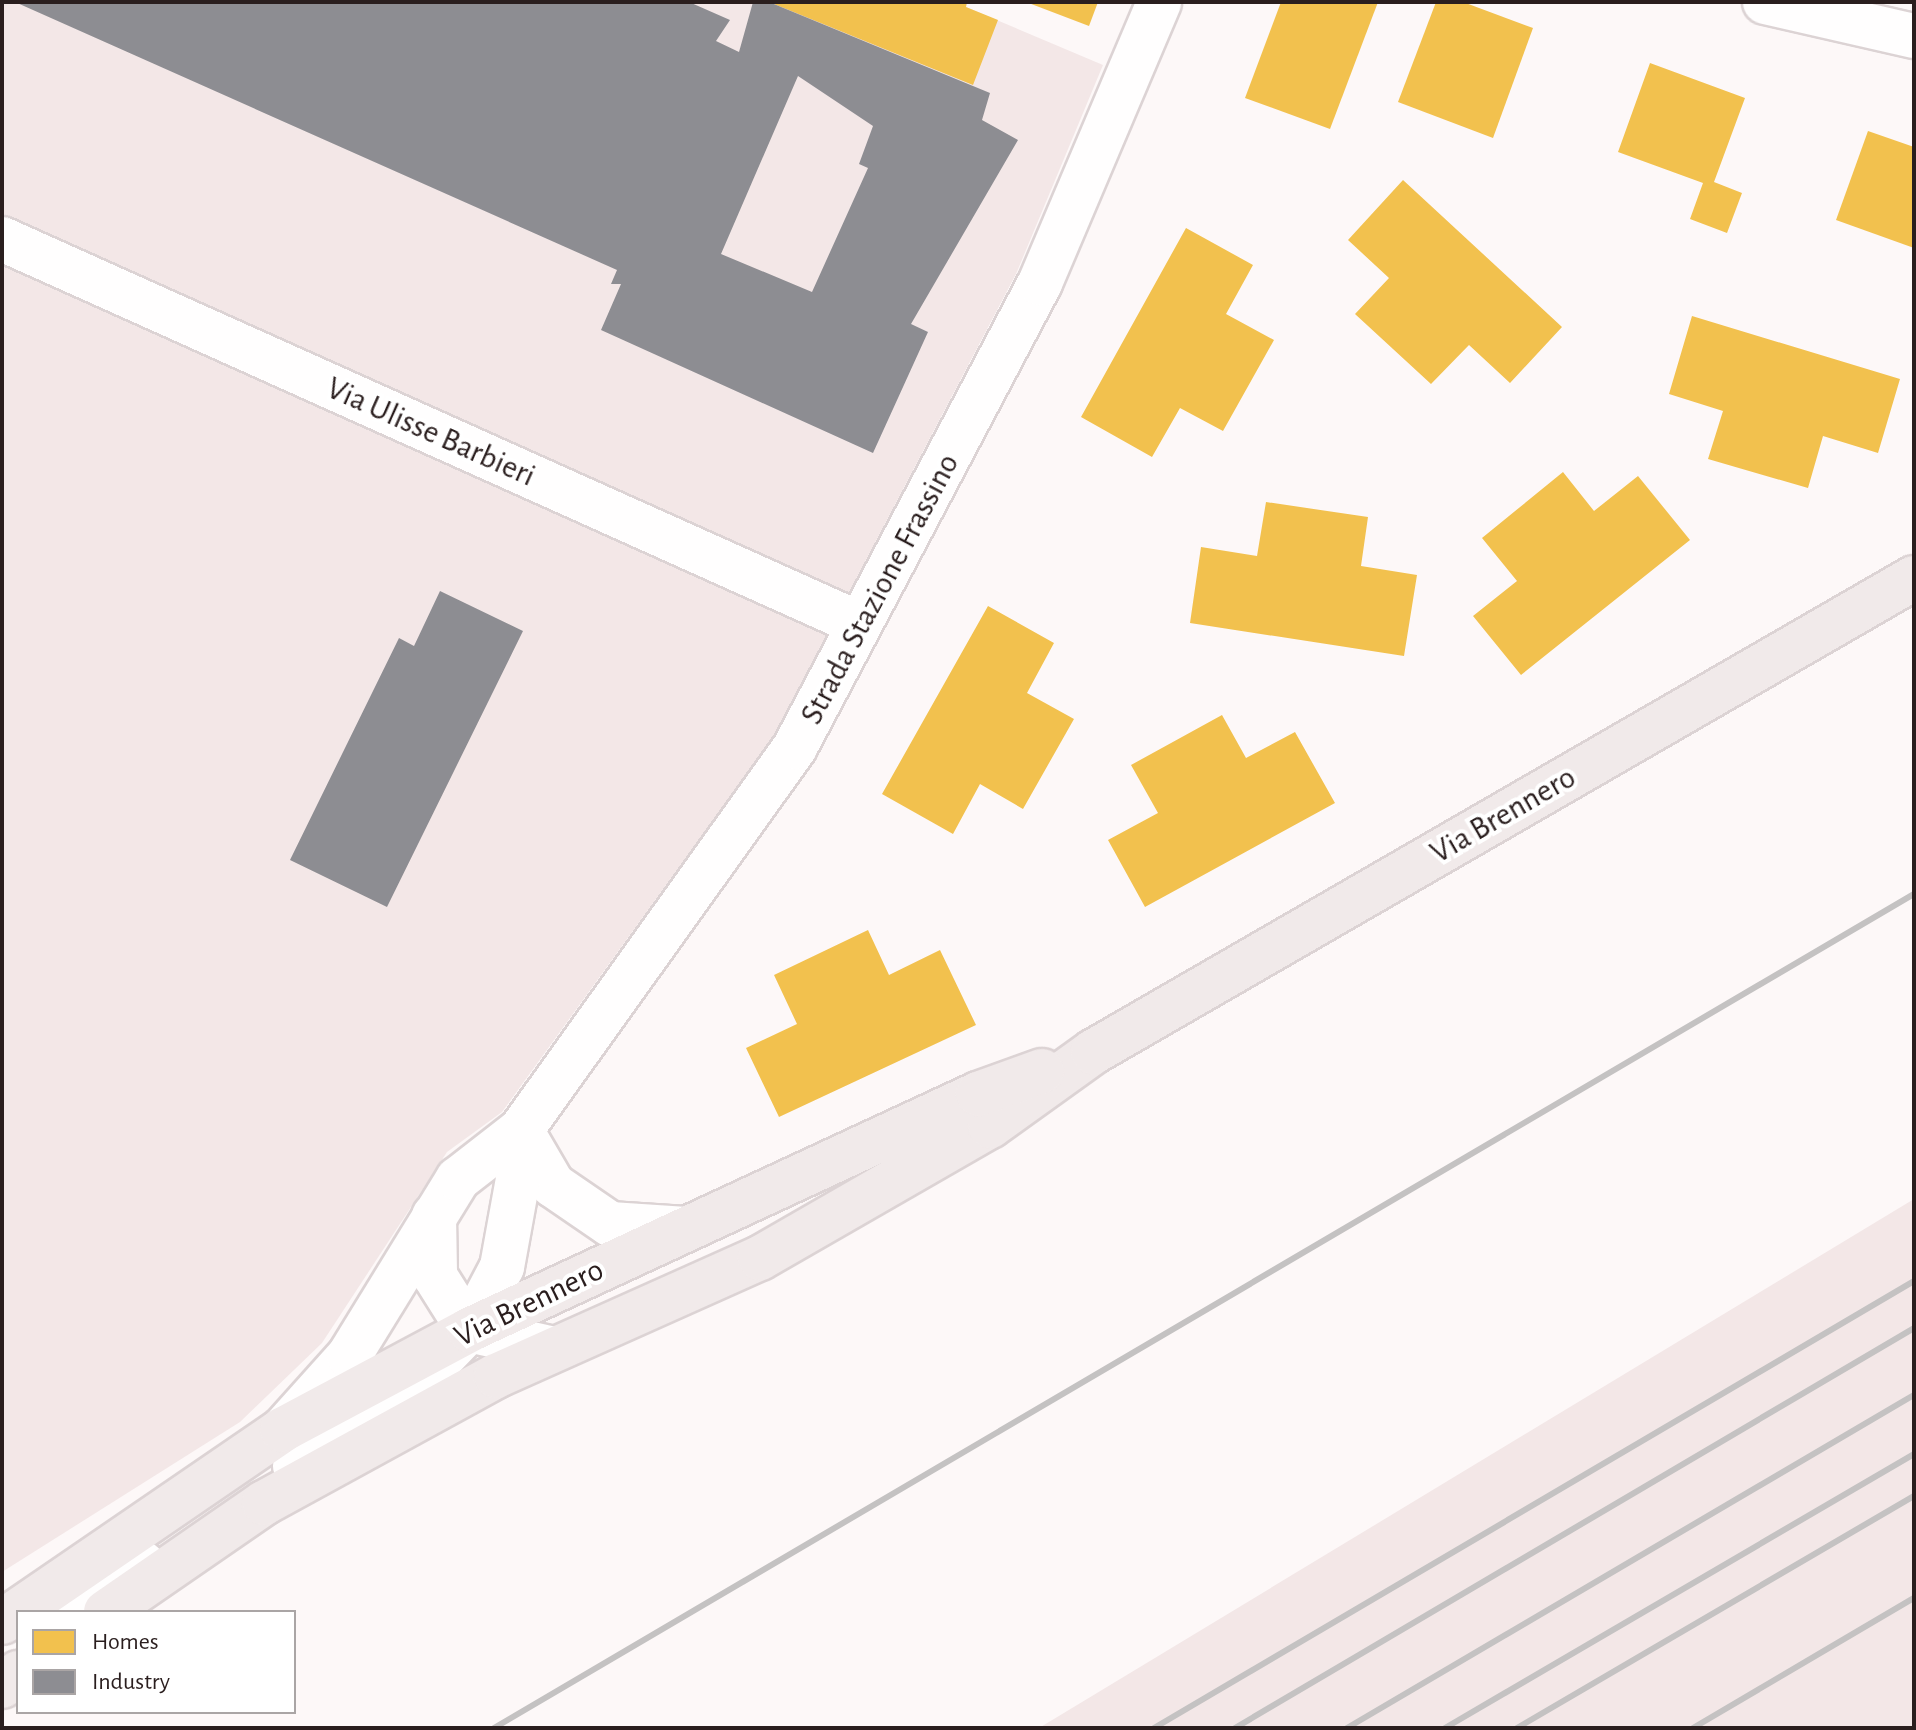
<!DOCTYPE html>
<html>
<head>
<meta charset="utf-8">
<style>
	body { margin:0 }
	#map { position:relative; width:1916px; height:1730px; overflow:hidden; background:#fdf8f8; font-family:"Alegreya Sans",sans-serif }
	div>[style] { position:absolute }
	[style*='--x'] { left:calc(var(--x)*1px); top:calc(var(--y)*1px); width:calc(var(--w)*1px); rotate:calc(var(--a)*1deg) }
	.built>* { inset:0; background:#f3e7e7 }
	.homes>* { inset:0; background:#f2c14e }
	.industry>* { inset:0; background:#8d8d92 }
	.roads { filter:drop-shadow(2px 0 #dcd3d4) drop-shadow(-2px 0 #dcd3d4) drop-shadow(0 2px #dcd3d4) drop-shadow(0 -2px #dcd3d4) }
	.street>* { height:44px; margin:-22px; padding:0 22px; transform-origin:22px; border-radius:22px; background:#fffefe }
	.primary>* { height:44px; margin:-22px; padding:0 22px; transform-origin:22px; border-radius:22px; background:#f1eaea }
	.rail>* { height:6px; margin:-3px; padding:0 3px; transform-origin:3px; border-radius:3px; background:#c4c2c2 }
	span { translate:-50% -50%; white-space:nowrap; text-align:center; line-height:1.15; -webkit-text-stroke:8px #fff; paint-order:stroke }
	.street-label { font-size:32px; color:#2a1e1e }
	.frame { position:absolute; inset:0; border:4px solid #2a1e1e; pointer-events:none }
	.legend { position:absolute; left:16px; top:1610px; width:280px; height:104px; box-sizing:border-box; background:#fff; border:2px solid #aaa5a5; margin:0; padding:10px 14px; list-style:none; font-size:24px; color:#2a1e1e }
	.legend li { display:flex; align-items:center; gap:16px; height:40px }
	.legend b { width:40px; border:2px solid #aaa5a5 }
</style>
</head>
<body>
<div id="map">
	<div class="built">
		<i style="clip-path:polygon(2px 2px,967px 2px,966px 7px,1103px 65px,1016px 274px,773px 737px,502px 1112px,447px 1152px,322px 1343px,240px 1422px,2px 1572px)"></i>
		<i style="clip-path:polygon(1914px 1199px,1914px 1728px,1039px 1728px)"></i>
	</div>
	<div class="homes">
		<i style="clip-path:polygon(769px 2px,967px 2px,966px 7px,998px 20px,973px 85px)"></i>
		<i style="clip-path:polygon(1026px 2px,1098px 2px,1089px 26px)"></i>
		<i style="clip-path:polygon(1281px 2px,1378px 2px,1330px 129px,1245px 98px)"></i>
		<i style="clip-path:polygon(1436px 2px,1463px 2px,1533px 28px,1493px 138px,1398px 102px)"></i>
		<i style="clip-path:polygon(1650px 63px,1745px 98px,1714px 182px,1742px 193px,1727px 233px,1690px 219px,1703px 183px,1618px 152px)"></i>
		<i style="clip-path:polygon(1868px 131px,1914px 147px,1914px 248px,1836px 220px)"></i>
		<i style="clip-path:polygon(1403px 180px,1562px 327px,1510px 383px,1469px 345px,1431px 384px,1355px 314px,1389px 278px,1348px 240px)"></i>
		<i style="clip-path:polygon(1186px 228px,1253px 265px,1226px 314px,1274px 340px,1223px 431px,1180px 408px,1152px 457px,1081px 417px)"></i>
		<i style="clip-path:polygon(1692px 316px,1900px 379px,1878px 453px,1823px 436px,1808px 488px,1708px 459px,1723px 411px,1669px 394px)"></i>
		<i style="clip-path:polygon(1563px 472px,1594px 511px,1638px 476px,1690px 540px,1521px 675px,1473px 616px,1517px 581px,1482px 538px)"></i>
		<i style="clip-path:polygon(1266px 502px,1368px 517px,1361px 566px,1417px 575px,1404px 656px,1190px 623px,1201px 547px,1257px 556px)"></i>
		<i style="clip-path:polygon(988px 606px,1054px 643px,1027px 693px,1074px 719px,1023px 809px,980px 784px,953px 834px,882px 794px)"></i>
		<i style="clip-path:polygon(1222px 715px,1246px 758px,1295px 732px,1335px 803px,1145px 907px,1108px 840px,1158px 813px,1131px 765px)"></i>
		<i style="clip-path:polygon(868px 930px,889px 975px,940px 950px,976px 1025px,779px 1117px,746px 1048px,797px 1024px,774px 975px)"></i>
	</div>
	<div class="industry">
		<i style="clip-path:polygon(evenodd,15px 2px,689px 2px,730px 20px,716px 41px,739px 52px,753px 2px,769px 2px,990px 93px,982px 120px,1018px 140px,911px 324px,928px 332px,873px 453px,601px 330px,621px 284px,611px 284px,617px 270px,15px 2px,798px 76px,873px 126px,859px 164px,868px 168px,812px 292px,721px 254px,798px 76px)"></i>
		<i style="clip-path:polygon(440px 591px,523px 631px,387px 907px,290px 860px,399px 638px,414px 646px)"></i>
	</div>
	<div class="roads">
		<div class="street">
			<i style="--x:1765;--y:2;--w:153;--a:12.9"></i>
			<i style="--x:2;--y:239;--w:940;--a:24.17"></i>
			<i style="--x:521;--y:1130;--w:64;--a:59.8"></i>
			<i style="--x:553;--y:1185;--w:69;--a:34.4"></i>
			<i style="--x:610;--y:1224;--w:76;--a:3.8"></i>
			<i style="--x:434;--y:1216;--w:60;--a:89"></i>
			<i style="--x:435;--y:1276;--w:64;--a:57.8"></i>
			<i style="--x:469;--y:1330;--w:87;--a:12.6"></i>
			<i style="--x:287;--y:1425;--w:93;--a:-48.1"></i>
			<i style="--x:349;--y:1356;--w:208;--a:-58.4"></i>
			<i style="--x:458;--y:1179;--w:80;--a:-37.9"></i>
			<i style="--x:521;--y:1130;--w:471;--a:-54.4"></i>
			<i style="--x:795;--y:747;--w:525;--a:-62.17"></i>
			<i style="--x:1040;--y:283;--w:305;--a:-67"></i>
			<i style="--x:295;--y:1466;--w:136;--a:-33"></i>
			<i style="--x:409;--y:1392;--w:86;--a:-45.9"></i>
			<i style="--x:469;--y:1330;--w:71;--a:-62.4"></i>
			<i style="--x:502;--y:1267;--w:89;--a:-79.7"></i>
			<i style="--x:518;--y:1179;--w:49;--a:-86.5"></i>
			<i style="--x:67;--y:1612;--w:90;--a:-32.8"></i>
		</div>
		<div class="primary">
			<i style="--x:106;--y:1612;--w:192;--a:-34.6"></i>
			<i style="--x:264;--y:1503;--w:264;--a:-28.7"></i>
			<i style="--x:496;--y:1376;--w:289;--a:-24.1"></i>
			<i style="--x:760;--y:1258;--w:265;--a:-29.9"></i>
			<i style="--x:990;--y:1126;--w:127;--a:-35.7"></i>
			<i style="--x:1093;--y:1052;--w:948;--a:-30"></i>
			<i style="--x:2;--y:1622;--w:340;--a:-34.4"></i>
			<i style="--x:282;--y:1430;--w:212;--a:-28.1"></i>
			<i style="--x:469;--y:1330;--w:561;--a:-24.87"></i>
			<i style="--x:978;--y:1094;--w:68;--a:-19.8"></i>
			<i style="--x:2;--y:1686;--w:21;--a:-39"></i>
		</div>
	</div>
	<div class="rail">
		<i style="--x:494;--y:1728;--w:1647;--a:-30.43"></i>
		<i style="--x:1154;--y:1728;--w:882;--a:-30.46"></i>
		<i style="--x:1235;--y:1728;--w:788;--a:-30.5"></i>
		<i style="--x:1347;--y:1728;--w:658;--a:-30.43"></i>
		<i style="--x:1445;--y:1728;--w:543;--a:-30.29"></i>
		<i style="--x:1517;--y:1728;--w:460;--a:-30.3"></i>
		<i style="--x:1693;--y:1728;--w:256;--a:-30.5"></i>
	</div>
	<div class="street-label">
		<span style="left:431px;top:432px;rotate:24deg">Via Ulisse Barbieri</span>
		<span style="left:880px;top:589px;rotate:-62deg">Strada Stazione Frassino</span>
		<span style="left:1503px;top:815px;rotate:-30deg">Via Brennero</span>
		<span style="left:529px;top:1303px;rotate:-26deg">Via Brennero</span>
	</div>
	<div class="frame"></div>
	<ul class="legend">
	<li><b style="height:22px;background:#f2c14e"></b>Homes</li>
	<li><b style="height:22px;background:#8d8d92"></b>Industry</li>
	</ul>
</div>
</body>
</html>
